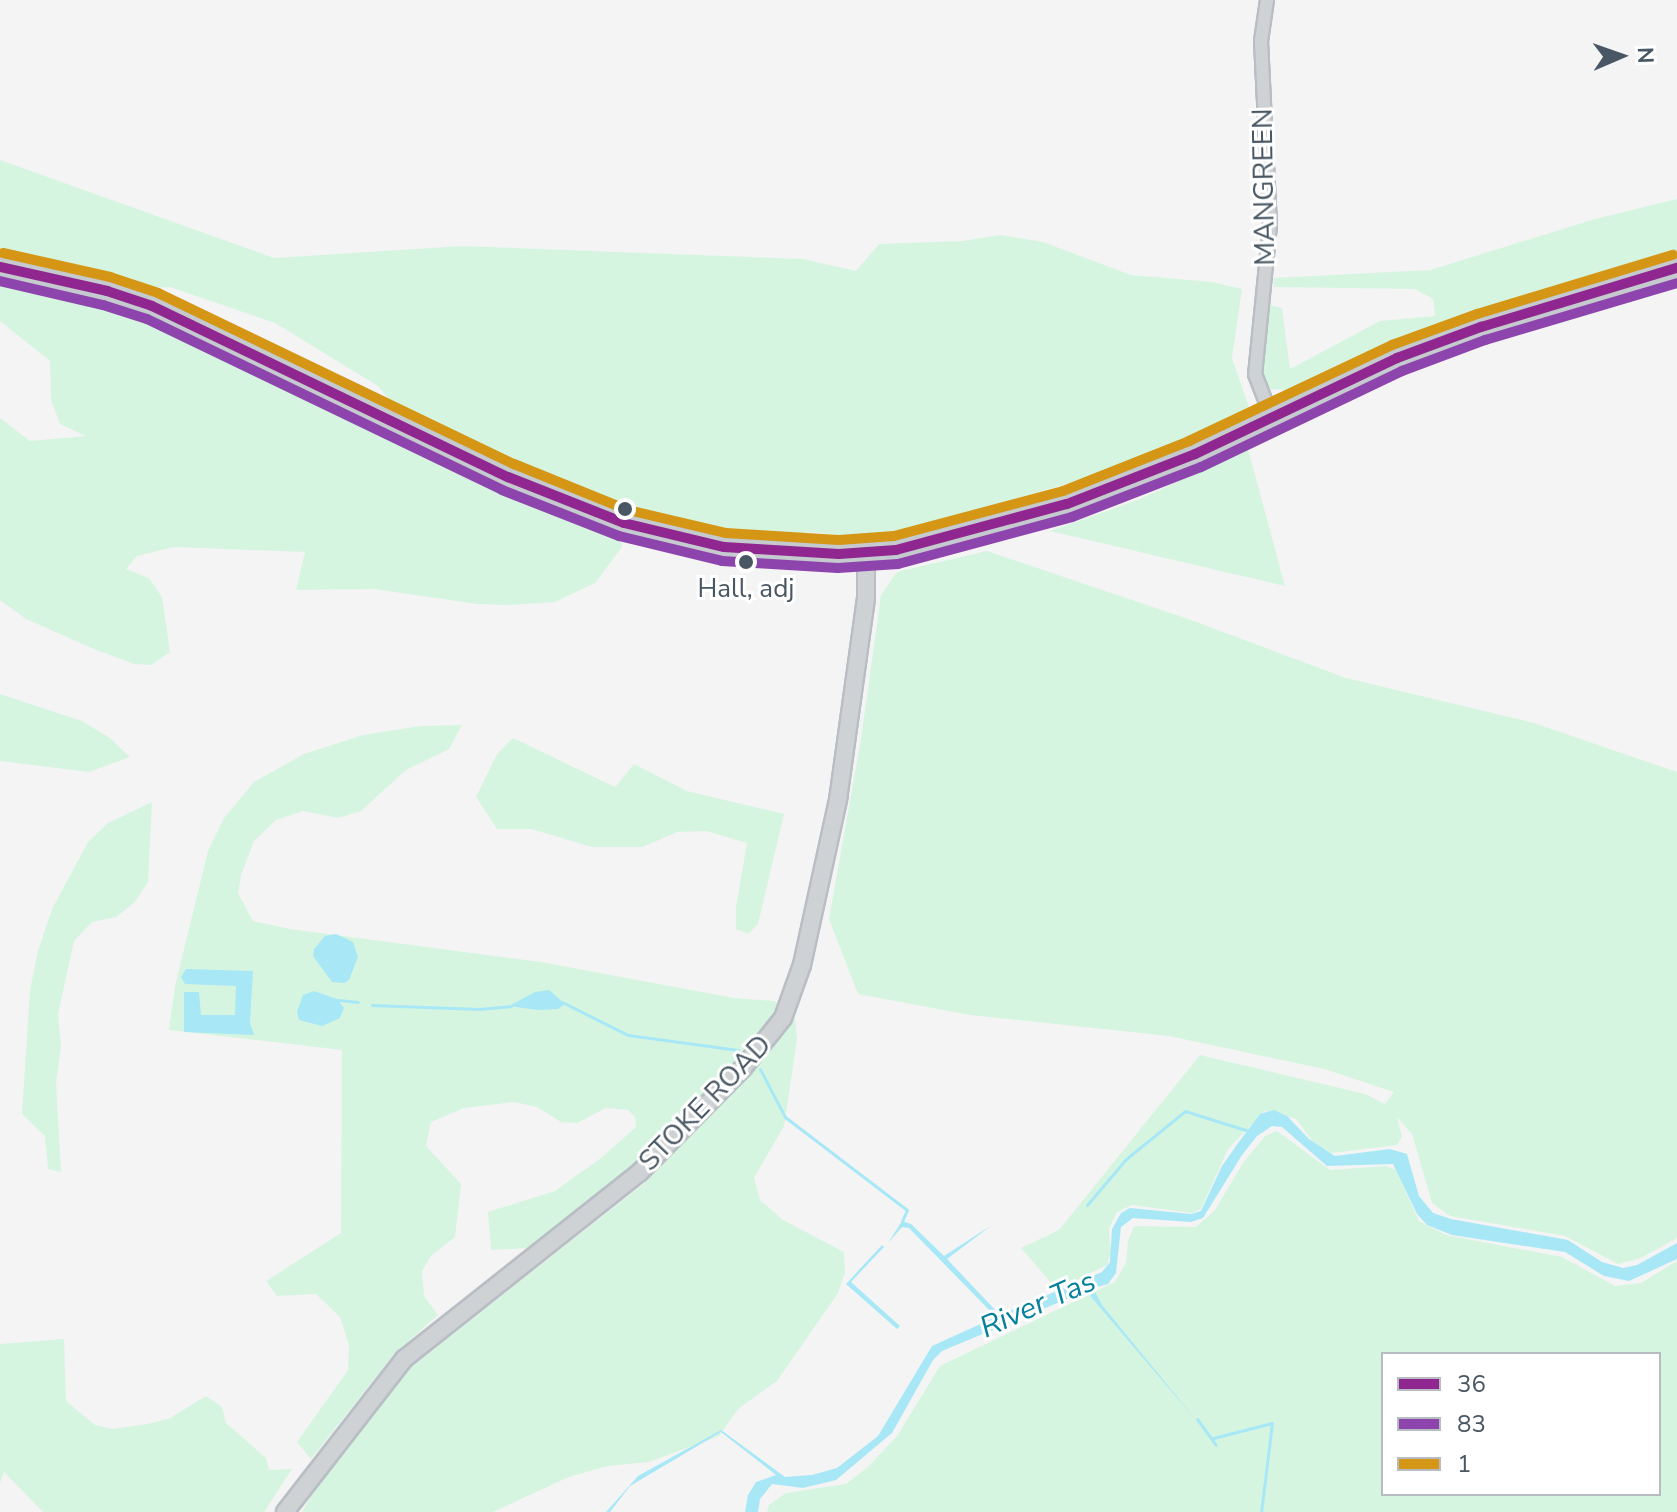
<!DOCTYPE html>
<html>
<head>
<meta charset="utf-8">
<style>
	body { margin:0 }
	#map { position:relative; width:1677px; height:1512px; overflow:hidden; background:#f4f4f4; font-family:"Nunito Sans",sans-serif }
	div>[style] { position:absolute }
	[style*='--x'] { left:calc(var(--x)*1px); top:calc(var(--y)*1px); width:calc(var(--w)*1px); rotate:calc(var(--a)*1deg) }
	.green>* { inset:0; background:#d6f5e1 }
	.water>* { inset:0; background:#a8e8f6 }
	.stream>* { height:3px; margin:-1.5px; padding:0 1.5px; transform-origin:1.5px; border-radius:1.5px; background:#a8e8f6 }
	.roads { filter:drop-shadow(2px 0 #b8bec4) drop-shadow(-2px 0 #b8bec4) drop-shadow(0 2px #b8bec4) drop-shadow(0 -2px #b8bec4) }
	.minor>* { height:12px; margin:-6px; padding:0 6px; transform-origin:6px; border-radius:6px; background:#cfd2d5 }
	.tertiary>* { height:16px; margin:-8px; padding:0 8px; transform-origin:8px; border-radius:8px; background:#cfd2d5 }
	.trunk>* { height:20px; margin:-10px; padding:0 10px; transform-origin:10px; border-radius:10px; background:#c4cace }
	.bus-1>* { height:10px; margin:-5px; padding:0 5px; transform-origin:5px; border-radius:5px; background:#90268f }
	.bus-2>* { height:10px; margin:-5px; padding:0 5px; transform-origin:5px; border-radius:5px; background:#8e44ad }
	.bus-3>* { height:10px; margin:-5px; padding:0 5px; transform-origin:5px; border-radius:5px; background:#d49614 }
	.dots>* { width:22px; height:22px; translate:-50% -50%; box-sizing:border-box; border:4px solid #fff; border-radius:50% }
	span { translate:-50% -50%; white-space:nowrap; text-align:center; line-height:1.15; -webkit-text-stroke:6px #fff; paint-order:stroke }
	.bus-label { font-size:26px; color:#485763 }
	.street-label { font-size:28px; color:#485763 }
	.water-label { font-size:30px; color:#03809b; font-style:italic }
	.legend { position:absolute; left:1381px; top:1352px; width:280px; height:144px; box-sizing:border-box; background:#fff; border:2px solid #b6bcc1; margin:0; padding:10px 14px; list-style:none; font-size:24px; color:#485763 }
	.legend li { display:flex; align-items:center; gap:16px; height:40px }
	.legend b { width:40px; border:2px solid #b6bcc1 }
	.north { position:absolute; left:1581px; top:16px; width:80px; height:80px; -webkit-text-stroke:6px #fff; paint-order:stroke; rotate:88deg; font-size:22px; font-weight:700; line-height:32px; text-align:center; color:#485763 }
	.north::after { content:''; display:block; margin:auto; width:28px; height:36px; background:#485763; clip-path:polygon(50% 0,100% 100%,50% 72%,0 100%) }
</style>
</head>
<body>
<div id="map">
	<div class="green">
		<i style="clip-path:polygon(0 160px,274px 258px,462px 246px,803px 259px,856px 271px,879px 244px,962px 241px,1001px 235px,1043px 242px,1131px 275px,1213px 282px,1242px 289px,1232px 358px,1250px 410px,1097px 475px,926px 525px,896px 541px,856px 545px,833px 534px,808px 532px,779px 541px,724px 538px,624px 514px,551px 487px,406px 420px,378px 386px,275px 323px,170px 287px,119px 289px,0 262px)"></i>
		<i style="clip-path:polygon(1677px 199px,1677px 256px,1462px 321px,1302px 391px,1269px 389px,1261px 364px,1270px 305px,1282px 308px,1290px 369px,1380px 321px,1435px 316px,1433px 299px,1415px 289px,1274px 287px,1274px 278px,1430px 270px,1595px 219px)"></i>
		<i style="clip-path:polygon(0 273px,119px 300px,621px 529px,622px 547px,595px 583px,555px 602px,510px 605px,477px 604px,374px 589px,296px 590px,305px 552px,174px 547px,137px 556px,126px 569px,149px 578px,162px 597px,170px 652px,151px 665px,134px 664px,94px 649px,26px 619px,0 600px,0 418px,30px 441px,86px 436px,60px 424px,51px 400px,50px 361px,0 321px)"></i>
		<i style="clip-path:polygon(1248px 449px,1285px 586px,1050px 531px,1140px 499px)"></i>
		<i style="clip-path:polygon(987px 551px,1194px 621px,1346px 678px,1534px 723px,1677px 772px,1677px 1238px,1641px 1258px,1618px 1264px,1565px 1236px,1450px 1216px,1432px 1203px,1412px 1134px,1397px 1117px,1402px 1137px,1397px 1145px,1332px 1153px,1314px 1143px,1296px 1119px,1265px 1111px,1228px 1149px,1201px 1209px,1192px 1213px,1132px 1205px,1117px 1212px,1109px 1228px,1111px 1253px,1107px 1265px,1057px 1290px,1021px 1248px,1059px 1230px,1200px 1055px,1365px 1094px,1385px 1104px,1394px 1092px,1324px 1069px,1169px 1036px,970px 1015px,858px 994px,829px 919px,861px 739px,881px 595px,897px 572px)"></i>
		<i style="clip-path:polygon(0 694px,82px 721px,110px 738px,130px 757px,89px 772px,0 761px)"></i>
		<i style="clip-path:polygon(462px 725px,449px 749px,406px 770px,361px 811px,338px 818px,303px 811px,276px 820px,254px 841px,241px 875px,238px 893px,253px 921px,290px 929px,541px 962px,734px 998px,774px 1001px,780px 1006px,781px 1013px,740px 1064px,700px 1098px,632px 1169px,530px 1248px,491px 1250px,488px 1212px,555px 1191px,601px 1158px,636px 1127px,635px 1117px,628px 1110px,606px 1108px,577px 1123px,561px 1122px,537px 1107px,514px 1102px,464px 1108px,431px 1122px,426px 1146px,461px 1184px,455px 1237px,431px 1256px,422px 1271px,424px 1296px,438px 1315px,395px 1353px,311px 1459px,297px 1442px,348px 1370px,349px 1345px,340px 1317px,316px 1294px,277px 1296px,266px 1281px,341px 1233px,342px 1050px,169px 1030px,175px 986px,208px 851px,224px 818px,254px 782px,304px 754px,363px 735px,420px 726px)"></i>
		<i style="clip-path:polygon(513px 738px,615px 787px,634px 764px,687px 791px,784px 814px,758px 924px,748px 934px,736px 929px,736px 907px,747px 843px,706px 831px,677px 832px,643px 847px,592px 847px,531px 829px,497px 829px,476px 797px,497px 754px)"></i>
		<i style="clip-path:polygon(152px 802px,148px 882px,134px 903px,116px 917px,92px 922px,74px 941px,58px 1014px,61px 1046px,56px 1083px,61px 1172px,48px 1169px,45px 1136px,22px 1114px,30px 990px,38px 951px,52px 909px,88px 842px,108px 823px)"></i>
		<i style="clip-path:polygon(795px 1017px,797px 1040px,784px 1126px,754px 1178px,760px 1200px,783px 1220px,844px 1252px,845px 1272px,838px 1293px,777px 1381px,738px 1409px,719px 1436px,649px 1462px,608px 1466px,569px 1477px,493px 1512px,302px 1512px,327px 1469px,410px 1368px,646px 1182px)"></i>
		<i style="clip-path:polygon(evenodd,1277px 1131px,1330px 1170px,1386px 1166px,1396px 1170px,1419px 1221px,1446px 1235px,1562px 1257px,1615px 1286px,1641px 1283px,1677px 1261px,1677px 1512px,767px 1512px,769px 1505px,786px 1493px,846px 1484px,868px 1467px,897px 1436px,940px 1366px,1115px 1282px,1126px 1263px,1128px 1241px,1134px 1226px,1196px 1227px,1215px 1210px,1243px 1163px,1265px 1136px,1277px 1131px,1383px 1354px,1659px 1354px,1659px 1494px,1383px 1494px,1383px 1354px)"></i>
		<i style="clip-path:polygon(64px 1339px,66px 1401px,95px 1425px,112px 1429px,148px 1424px,170px 1418px,206px 1396px,222px 1407px,226px 1423px,266px 1458px,269px 1470px,292px 1469px,264px 1512px,43px 1512px,4px 1472px,0 1483px,0 1344px)"></i>
	</div>
	<div class="water">
		<i style="clip-path:polygon(336px 934px,353px 942px,358px 957px,349px 980px,344px 983px,332px 982px,313px 956px,314px 949px,325px 936px)"></i>
		<i style="clip-path:polygon(186px 969px,253px 971px,250px 1023px,254px 1035px,184px 1032px,184px 992px,199px 992px,201px 1015px,235px 1015px,236px 986px,185px 984px,181px 977px)"></i>
		<i style="clip-path:polygon(549px 990px,565px 1004px,558px 1009px,537px 1010px,509px 1006px,535px 992px)"></i>
		<i style="clip-path:polygon(314px 991px,337px 999px,344px 1008px,340px 1018px,322px 1026px,299px 1020px,297px 1012px,303px 995px)"></i>
		<i style="clip-path:polygon(1274px 1110px,1287px 1116px,1309px 1139px,1335px 1156px,1390px 1149px,1407px 1154px,1419px 1196px,1433px 1213px,1451px 1219px,1568px 1240px,1602px 1262px,1623px 1268px,1637px 1265px,1677px 1243px,1677px 1259px,1629px 1281px,1604px 1276px,1565px 1252px,1452px 1235px,1427px 1225px,1417px 1214px,1393px 1164px,1327px 1166px,1282px 1127px,1272px 1126px,1257px 1136px,1242px 1155px,1203px 1218px,1191px 1222px,1133px 1218px,1121px 1227px,1116px 1273px,1108px 1284px,1093px 1288px,1102px 1305px,1196px 1420px,1086px 1291px,942px 1351px,933px 1360px,892px 1433px,836px 1480px,803px 1488px,772px 1484px,760px 1499px,758px 1512px,745px 1512px,748px 1495px,756px 1482px,776px 1475px,721px 1432px,630px 1486px,610px 1512px,606px 1512px,638px 1476px,721px 1430px,785px 1477px,812px 1475px,837px 1468px,878px 1436px,932px 1346px,996px 1317px,909px 1228px,902px 1227px,888px 1243px,902px 1221px,911px 1224px,944px 1256px,992px 1225px,947px 1259px,1000px 1315px,1102px 1272px,1110px 1262px,1112px 1229px,1121px 1213px,1130px 1208px,1191px 1214px,1201px 1211px,1222px 1166px,1238px 1143px,1260px 1114px)"></i>
		<i style="clip-path:polygon(882px 1245px,884px 1247px,851px 1282px,900px 1326px,897px 1329px,846px 1284px)"></i>
	</div>
	<div class="stream">
		<i style="--x:338;--y:1000;--w:20;--a:6"></i>
		<i style="--x:562;--y:1002;--w:74;--a:26.6"></i>
		<i style="--x:628;--y:1035;--w:111;--a:7.8"></i>
		<i style="--x:372;--y:1005;--w:107;--a:2.1"></i>
		<i style="--x:479;--y:1009;--w:32;--a:-5"></i>
		<i style="--x:760;--y:1069;--w:54;--a:62.5"></i>
		<i style="--x:785;--y:1117;--w:153;--a:37.3"></i>
		<i style="--x:907;--y:1210;--w:12;--a:114"></i>
		<i style="--x:1087;--y:1205;--w:60;--a:-49.7"></i>
		<i style="--x:1126;--y:1159;--w:76;--a:-39.1"></i>
		<i style="--x:1185;--y:1111;--w:67;--a:17.4"></i>
		<i style="--x:1197;--y:1419;--w:32;--a:54"></i>
		<i style="--x:1213;--y:1438;--w:61;--a:-14.3"></i>
		<i style="--x:1272;--y:1423;--w:90;--a:97"></i>
	</div>
	<div class="roads">
		<div class="minor">
			<i style="--x:1267;--y:0;--w:41;--a:98.3"></i>
			<i style="--x:1261;--y:41;--w:184;--a:87.2"></i>
			<i style="--x:1270;--y:225;--w:150;--a:95.7"></i>
			<i style="--x:1255;--y:374;--w:47;--a:68.9"></i>
		</div>
		<div class="tertiary">
			<i style="--x:285;--y:1512;--w:194;--a:-52.1"></i>
			<i style="--x:404;--y:1359;--w:300;--a:-38.4"></i>
			<i style="--x:639;--y:1173;--w:148;--a:-45.3"></i>
			<i style="--x:743;--y:1068;--w:64;--a:-51.3"></i>
			<i style="--x:783;--y:1018;--w:56;--a:-70.3"></i>
			<i style="--x:802;--y:965;--w:169;--a:-77.7"></i>
			<i style="--x:838;--y:800;--w:204;--a:-82.1"></i>
			<i style="--x:866;--y:598;--w:46;--a:-90"></i>
		</div>
		<div class="trunk">
			<i style="--x:0;--y:267;--w:110;--a:12.6"></i>
			<i style="--x:107;--y:291;--w:47;--a:18.4"></i>
			<i style="--x:152;--y:306;--w:395;--a:25.7"></i>
			<i style="--x:508;--y:477;--w:125;--a:21.6"></i>
			<i style="--x:624;--y:523;--w:103;--a:13.5"></i>
			<i style="--x:724;--y:547;--w:115;--a:3.5"></i>
			<i style="--x:839;--y:554;--w:57;--a:-4"></i>
			<i style="--x:896;--y:550;--w:177;--a:-15.1"></i>
			<i style="--x:1067;--y:504;--w:137;--a:-21.3"></i>
			<i style="--x:1195;--y:454;--w:224;--a:-25.4"></i>
			<i style="--x:1397;--y:358;--w:90;--a:-20.3"></i>
			<i style="--x:1481;--y:327;--w:205;--a:-16.8"></i>
		</div>
	</div>
	<div class="bus-1">
		<i style="--x:0;--y:267;--w:110;--a:12.6"></i>
		<i style="--x:107;--y:291;--w:47;--a:18.4"></i>
		<i style="--x:152;--y:306;--w:395;--a:25.7"></i>
		<i style="--x:508;--y:477;--w:125;--a:21.6"></i>
		<i style="--x:624;--y:523;--w:103;--a:13.5"></i>
		<i style="--x:724;--y:547;--w:115;--a:3.5"></i>
		<i style="--x:839;--y:554;--w:57;--a:-4"></i>
		<i style="--x:896;--y:550;--w:177;--a:-15.1"></i>
		<i style="--x:1067;--y:504;--w:137;--a:-21.3"></i>
		<i style="--x:1195;--y:454;--w:224;--a:-25.4"></i>
		<i style="--x:1397;--y:358;--w:90;--a:-20.3"></i>
		<i style="--x:1481;--y:327;--w:205;--a:-16.8"></i>
	</div>
	<div class="bus-2">
		<i style="--x:0;--y:281;--w:106;--a:13.1"></i>
		<i style="--x:103;--y:305;--w:46;--a:17.7"></i>
		<i style="--x:147;--y:319;--w:394;--a:25.7"></i>
		<i style="--x:502;--y:490;--w:126;--a:21.5"></i>
		<i style="--x:619;--y:536;--w:106;--a:13.6"></i>
		<i style="--x:722;--y:561;--w:116;--a:3.5"></i>
		<i style="--x:838;--y:568;--w:60;--a:-3.8"></i>
		<i style="--x:898;--y:564;--w:180;--a:-15.1"></i>
		<i style="--x:1072;--y:517;--w:138;--a:-21.2"></i>
		<i style="--x:1201;--y:467;--w:223;--a:-25.5"></i>
		<i style="--x:1402;--y:371;--w:89;--a:-20.5"></i>
		<i style="--x:1485;--y:340;--w:200;--a:-16.5"></i>
	</div>
	<div class="bus-3">
		<i style="--x:3;--y:253;--w:110;--a:12.6"></i>
		<i style="--x:110;--y:277;--w:51;--a:18.4"></i>
		<i style="--x:158;--y:293;--w:395;--a:25.7"></i>
		<i style="--x:514;--y:464;--w:123;--a:22"></i>
		<i style="--x:628;--y:510;--w:101;--a:13.2"></i>
		<i style="--x:726;--y:533;--w:113;--a:3.5"></i>
		<i style="--x:839;--y:540;--w:55;--a:-4.2"></i>
		<i style="--x:894;--y:536;--w:175;--a:-14.9"></i>
		<i style="--x:1063;--y:491;--w:136;--a:-21.6"></i>
		<i style="--x:1189;--y:441;--w:225;--a:-25.3"></i>
		<i style="--x:1392;--y:345;--w:90;--a:-20"></i>
		<i style="--x:1477;--y:314;--w:205;--a:-16.8"></i>
	</div>
	<div class="dots">
		<i style="left:625px;top:509px;background:#485763"></i>
		<i style="left:746px;top:562px;background:#485763"></i>
	</div>
	<div class="bus-label">
		<span style="left:746px;top:589px">Hall, adj</span>
	</div>
	<div class="street-label">
		<span style="left:1264px;top:187px;rotate:-91deg">MANGREEN</span>
		<span style="left:705px;top:1103px;rotate:-46deg">STOKE ROAD</span>
	</div>
	<div class="water-label">
		<span style="left:1038px;top:1305px;rotate:-24deg">River Tas</span>
	</div>
	<ul class="legend">
	<li><b style="height:10px;background:#90268f"></b>36</li>
	<li><b style="height:10px;background:#8e44ad"></b>83</li>
	<li><b style="height:10px;background:#d49614"></b>1</li>
	</ul>
	<div class="north">N</div>
</div>
</body>
</html>
